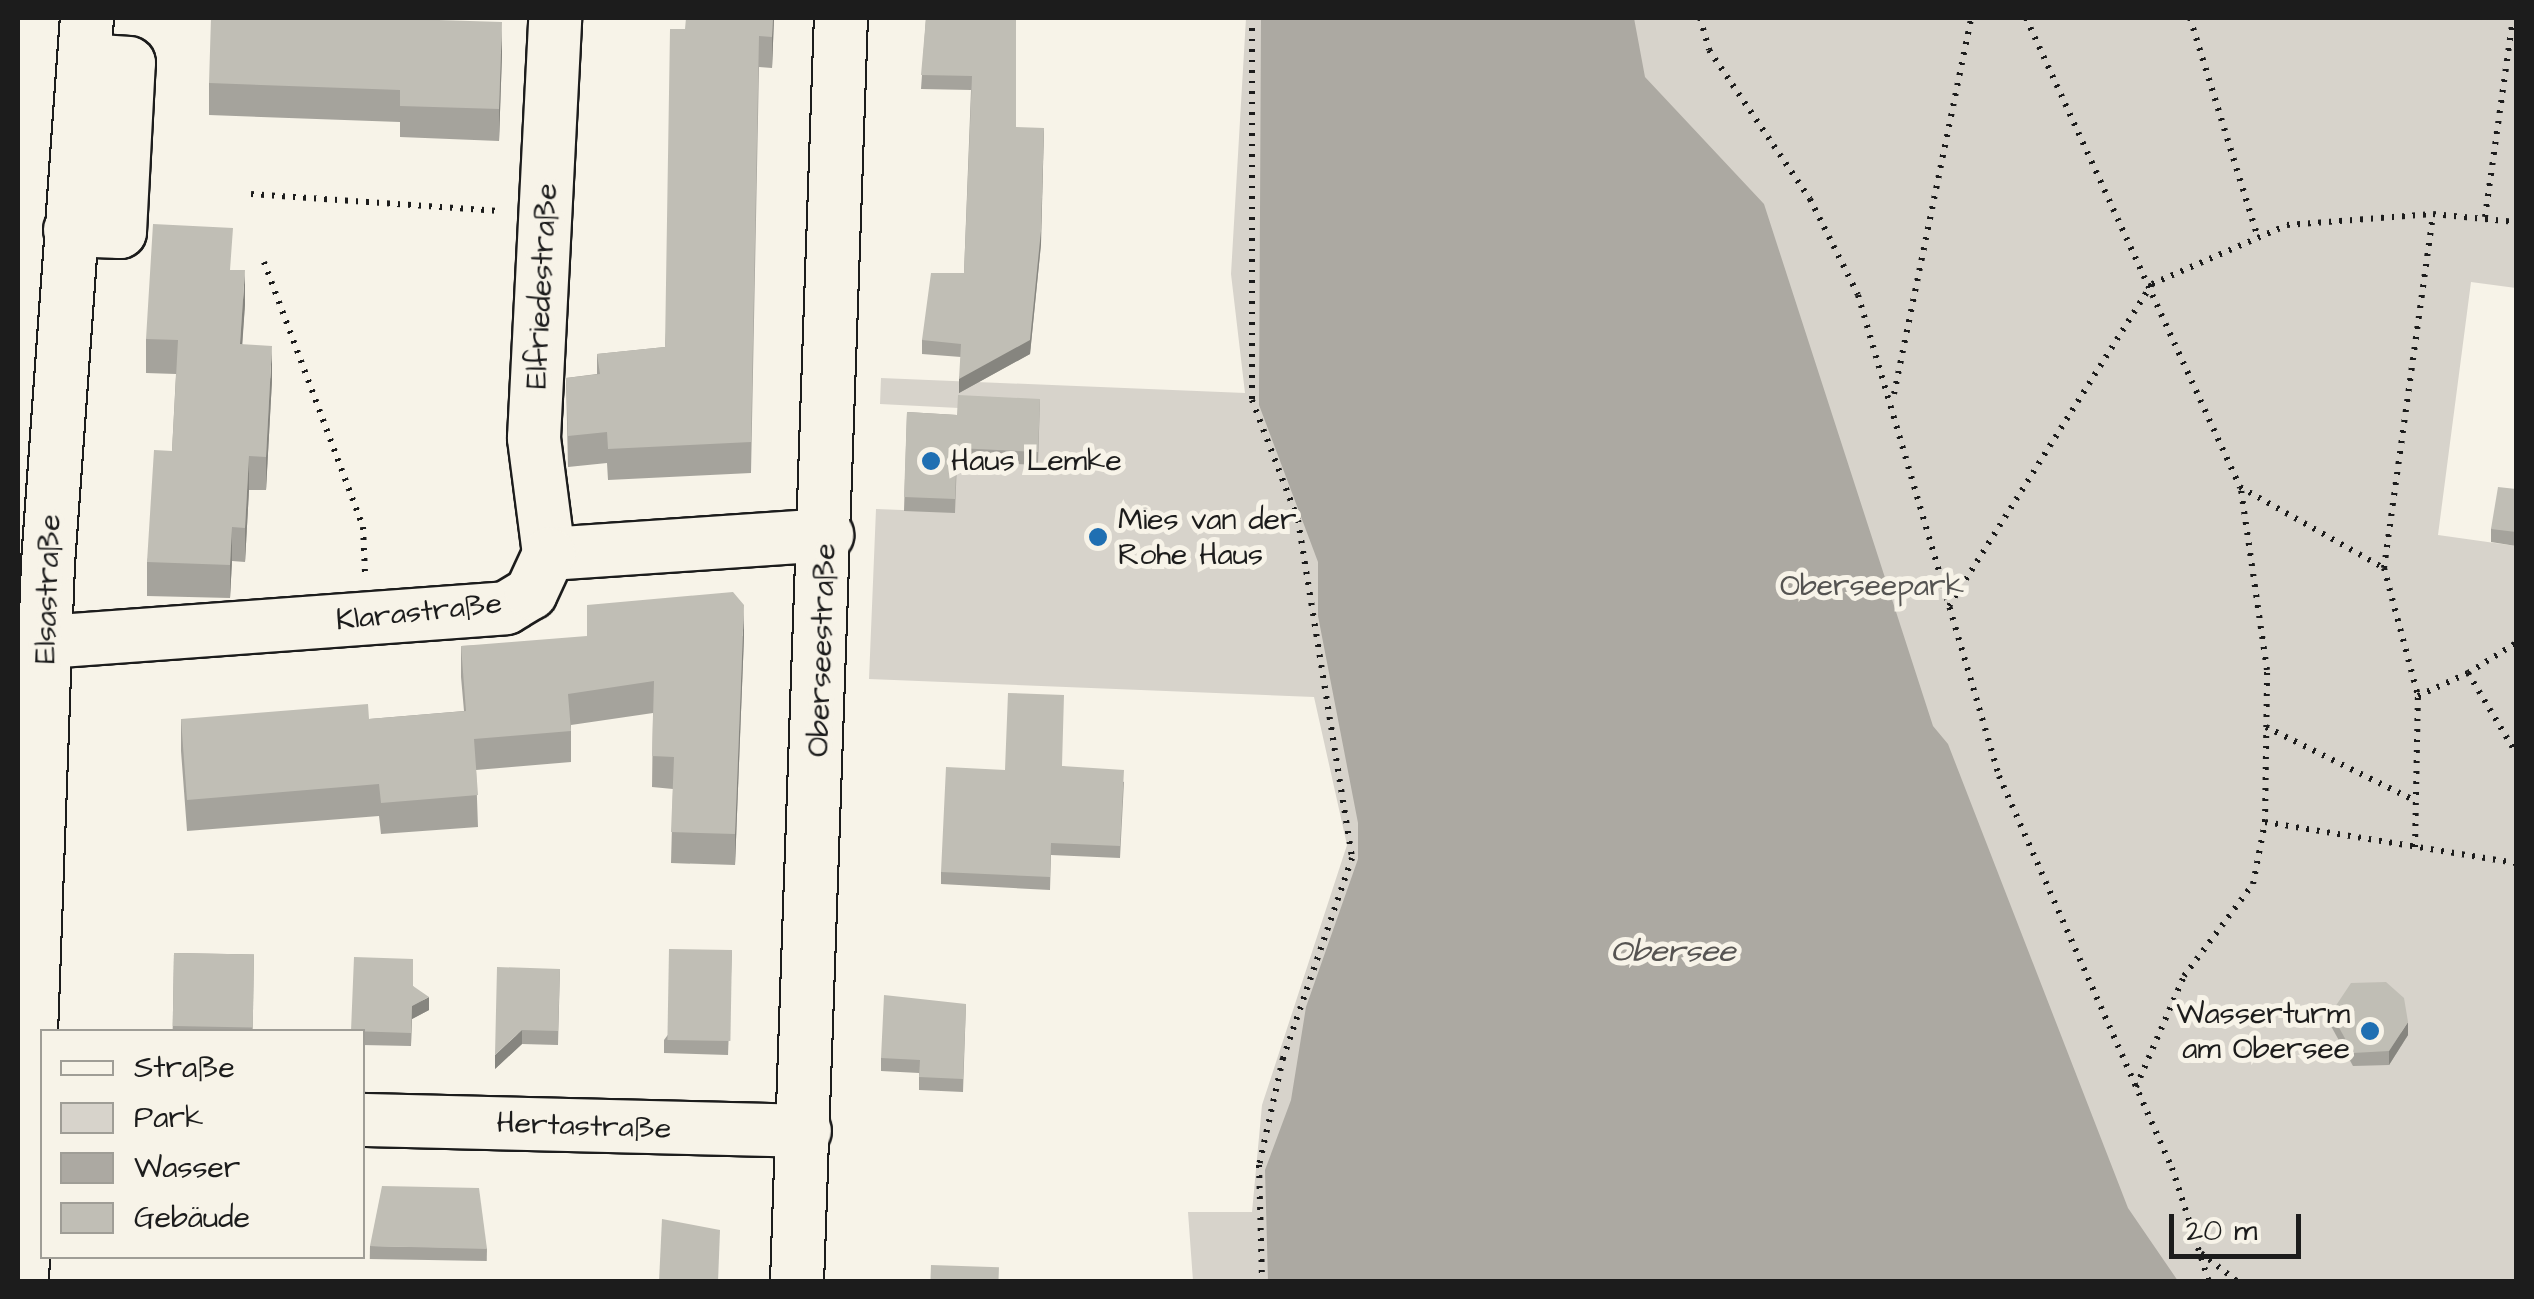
<!DOCTYPE html>
<html>
<head>
<meta charset="utf-8">
<style>
	body { margin:0 }
	#map { position:relative; width:2534px; height:1299px; overflow:hidden; background:#f7f3e8; font-family:"Architects Daughter",sans-serif }
	div>[style] { position:absolute }
	[style*='--x'] { left:calc(var(--x)*1px); top:calc(var(--y)*1px); width:calc(var(--w)*1px); rotate:calc(var(--a)*1deg) }
	.green>* { inset:0; background:#d7d3cb }
	.water>* { inset:0; background:#aca9a2 }
	.path>* { height:6px; margin-top:-3px; transform-origin:0; background:repeating-linear-gradient(90deg,#1c1c1c 0 2.5px,transparent 0 10.5px) }
	.roads { filter:drop-shadow(2px 0 #1c1c1c) drop-shadow(-2px 0 #1c1c1c) drop-shadow(0 2px #1c1c1c) drop-shadow(0 -2px #1c1c1c) }
	.minor>* { height:52px; margin:-26px; padding:0 26px; transform-origin:26px; border-radius:26px; background:#f7f3e8 }
	.wall>* { inset:0; background:#a5a39c; transform-origin:0 0 }
	.shaded-wall>* { inset:0; background:#86857f }
	.building>* { inset:0; background:#c0beb5; transform-origin:0 0 }
	.dots>* { width:28px; height:28px; translate:-50% -50%; box-sizing:border-box; border:5px solid #f7f3e8; border-radius:50% }
	span { translate:-50% -50%; white-space:nowrap; text-align:center; line-height:1.15; -webkit-text-stroke:10px #f7f3e8; paint-order:stroke }
	.street-label { font-size:30px; color:#1c1c1c }
	.poi-label { font-size:30px; color:#1c1c1c }
	.left { translate:0 -50%; text-align:left }
	.right { translate:-100% -50%; text-align:right }
	.park-label { font-size:30px; color:#545351 }
	.water-label { font-size:32px; color:#565452; font-style:italic }
	.frame { position:absolute; inset:0; border:20px solid #1c1c1c; pointer-events:none }
	.legend { position:absolute; left:40px; top:1029px; width:325px; height:230px; box-sizing:border-box; background:#f7f3e8; border:2px solid #9f9d96; margin:0; padding:12px 18px; list-style:none; font-size:30px; color:#1c1c1c }
	.legend li { display:flex; align-items:center; gap:20px; height:50px }
	.legend b { width:50px; border:2px solid #9f9d96 }
	.scale { position:absolute; left:2169px; top:1214px; width:132px; height:45px; box-sizing:border-box; border:5px solid #1c1c1c; border-top:0; padding-left:12px; font-size:30px; line-height:35px; white-space:nowrap; color:#1c1c1c; -webkit-text-stroke:8px #f7f3e8; paint-order:stroke }
</style>
</head>
<body>
<div id="map">
	<div class="green">
		<i style="clip-path:polygon(1246px 18px,2516px 18px,2516px 288px,2471px 282px,2438px 535px,2516px 546px,2516px 1281px,1193px 1281px,1188px 1212px,1252px 1212px,1262px 1105px,1347px 845px,1314px 697px,869px 679px,876px 509px,954px 512px,957px 456px,1040px 412px,880px 404px,881px 378px,1245px 393px,1231px 274px)"></i>
	</div>
	<div class="water">
		<i style="clip-path:polygon(1261px 18px,1634px 18px,1645px 77px,1764px 204px,1933px 726px,1948px 744px,2128px 1208px,2178px 1281px,1268px 1281px,1265px 1170px,1291px 1100px,1306px 1007px,1358px 859px,1358px 823px,1318px 616px,1318px 562px,1259px 405px)"></i>
	</div>
	<div class="path">
		<i style="--x:1252;--y:18;--w:382;--a:90"></i>
		<i style="--x:1252;--y:400;--w:129;--a:69"></i>
		<i style="--x:1298;--y:520;--w:342;--a:80.9"></i>
		<i style="--x:1352;--y:858;--w:212;--a:109"></i>
		<i style="--x:1283;--y:1058;--w:110;--a:102.6"></i>
		<i style="--x:1259;--y:1165;--w:117;--a:88.5"></i>
		<i style="--x:1700;--y:18;--w:33;--a:74"></i>
		<i style="--x:1709;--y:50;--w:180;--a:55.9"></i>
		<i style="--x:1810;--y:199;--w:107;--a:63.4"></i>
		<i style="--x:1858;--y:295;--w:501;--a:73.66"></i>
		<i style="--x:1999;--y:776;--w:428;--a:66.2"></i>
		<i style="--x:2172;--y:1168;--w:120;--a:72"></i>
		<i style="--x:2026;--y:18;--w:516;--a:65.47"></i>
		<i style="--x:2240;--y:487;--w:165;--a:29.4"></i>
		<i style="--x:2384;--y:568;--w:132;--a:75.1"></i>
		<i style="--x:2418;--y:696;--w:55;--a:-24.7"></i>
		<i style="--x:2468;--y:673;--w:93;--a:59"></i>
		<i style="--x:2190;--y:18;--w:229;--a:72.8"></i>
		<i style="--x:251;--y:194;--w:249;--a:3.9"></i>
		<i style="--x:2485;--y:217;--w:201;--a:-82"></i>
		<i style="--x:264;--y:262;--w:283;--a:69.5"></i>
		<i style="--x:363;--y:527;--w:46;--a:87.5"></i>
		<i style="--x:1894;--y:394;--w:384;--a:-78.4"></i>
		<i style="--x:2384;--y:568;--w:357;--a:-82.1"></i>
		<i style="--x:1949;--y:606;--w:381;--a:-57.8"></i>
		<i style="--x:2152;--y:284;--w:147;--a:-23.6"></i>
		<i style="--x:2287;--y:225;--w:146;--a:-4.3"></i>
		<i style="--x:2433;--y:214;--w:83;--a:5.5"></i>
		<i style="--x:2468;--y:673;--w:57;--a:-32"></i>
		<i style="--x:2266;--y:727;--w:167;--a:26.3"></i>
		<i style="--x:2265;--y:822;--w:254;--a:9.3"></i>
		<i style="--x:2415;--y:847;--w:151;--a:-88.9"></i>
		<i style="--x:2136;--y:1087;--w:121;--a:-66.6"></i>
		<i style="--x:2184;--y:976;--w:115;--a:-53.1"></i>
		<i style="--x:2253;--y:884;--w:63;--a:-79"></i>
		<i style="--x:2265;--y:822;--w:152;--a:-89.2"></i>
		<i style="--x:2267;--y:670;--w:183;--a:-98.2"></i>
		<i style="--x:2201;--y:1253;--w:47;--a:38.1"></i>
	</div>
	<div class="roads">
		<div class="minor">
			<i style="--x:70;--y:230;--w:50;--a:2.3"></i>
			<i style="--x:120;--y:232;--w:169;--a:-87"></i>
			<i style="--x:129;--y:63;--w:45;--a:-176.2"></i>
			<i style="--x:549;--y:554;--w:117;--a:-97.4"></i>
			<i style="--x:534;--y:438;--w:421;--a:-87.1"></i>
			<i style="--x:549;--y:554;--w:279;--a:-3.9"></i>
			<i style="--x:46;--y:642;--w:461;--a:-4.2"></i>
			<i style="--x:506;--y:608;--w:29;--a:-31"></i>
			<i style="--x:531;--y:593;--w:43;--a:-65.2"></i>
			<i style="--x:362;--y:1120;--w:443;--a:1.4"></i>
			<i style="--x:22;--y:1282;--w:719;--a:-87.93"></i>
			<i style="--x:48;--y:563;--w:546;--a:-85.91"></i>
			<i style="--x:797;--y:1282;--w:1265;--a:-88.01"></i>
		</div>
	</div>
	<div class="wall">
		<i style="clip-path:polygon(408px 18px,408px 19px,502px 54px,499px 141px,400px 137px,400px 122px,209px 115px,209px 83px)"></i>
		<i style="clip-path:polygon(774px 18px,772px 68px,759px 67px,751px 473px,608px 480px,607px 463px,568px 467px,566px 378px,597px 374px,597px 354px,665px 347px,685px 29px)"></i>
		<i style="clip-path:polygon(926px 18px,1016px 127px,1041px 244px,1030px 354px,959px 393px,961px 357px,922px 354px,922px 340px,964px 273px,971px 90px,921px 89px)"></i>
		<i style="clip-path:polygon(232px 270px,245px 304px,242px 344px,272px 380px,266px 490px,249px 490px,245px 562px,232px 561px,230px 598px,147px 596px,147px 562px,172px 451px,176px 374px,146px 373px,146px 339px)"></i>
		<i style="clip-path:polygon(1040px 399px,1038px 465px,957px 461px,955px 513px,904px 511px,907px 412px,957px 415px)"></i>
		<i style="clip-path:polygon(2516px 489px,2516px 546px,2491px 542px,2491px 529px)"></i>
		<i style="clip-path:polygon(744px 636px,735px 865px,671px 863px,673px 789px,652px 787px,653px 713px,571px 725px,571px 762px,476px 770px,478px 827px,381px 834px,379px 816px,187px 831px,181px 751px,181px 719px,369px 719px,464px 711px,461px 677px,461px 646px)"></i>
		<i style="clip-path:polygon(1062px 766px,1124px 782px,1120px 858px,1051px 855px,1050px 890px,941px 884px,941px 872px,1005px 770px)"></i>
		<i style="clip-path:polygon(732px 950px,728px 1055px,664px 1053px,664px 1040px)"></i>
		<i style="left:174px;top:953px;width:80px;height:79px;rotate:1deg"></i>
		<i style="clip-path:polygon(560px 969px,558px 1045px,522px 1044px,495px 1069px)"></i>
		<i style="clip-path:polygon(413px 986px,429px 1010px,412px 1019px,411px 1046px,362px 1045px,362px 1032px)"></i>
		<i style="clip-path:polygon(966px 1004px,963px 1092px,919px 1090px,919px 1073px,881px 1071px,881px 1058px)"></i>
		<i style="clip-path:polygon(2331px 1013px,2408px 1035px,2389px 1065px,2353px 1066px,2331px 1026px)"></i>
		<i style="left:370px;top:1246px;width:117px;height:13px;rotate:1deg"></i>
	</div>
	<div class="shaded-wall">
		<i style="clip-path:polygon(773px 18px,774px 18px,772px 68px,772px 37px)"></i>
		<i style="clip-path:polygon(502px 22px,502px 54px,499px 141px,499px 109px)"></i>
		<i style="clip-path:polygon(1044px 128px,1041px 244px,1030px 354px,959px 393px,959px 379px)"></i>
		<i style="clip-path:polygon(245px 270px,245px 304px,240px 378px,240px 344px)"></i>
		<i style="clip-path:polygon(272px 346px,272px 380px,266px 490px,266px 457px)"></i>
		<i style="clip-path:polygon(249px 456px,249px 490px,245px 562px,245px 528px)"></i>
		<i style="clip-path:polygon(232px 527px,232px 561px,230px 598px,230px 565px)"></i>
		<i style="clip-path:polygon(744px 605px,744px 636px,735px 865px,735px 834px)"></i>
		<i style="clip-path:polygon(429px 997px,429px 1010px,412px 1019px,411px 1046px,412px 1006px)"></i>
		<i style="clip-path:polygon(2408px 1022px,2408px 1035px,2389px 1065px,2389px 1051px)"></i>
		<i style="clip-path:polygon(522px 1030px,522px 1044px,495px 1069px,495px 1055px)"></i>
	</div>
	<div class="building">
		<i style="clip-path:polygon(211px 18px,407px 18px,407px 19px,502px 22px,499px 109px,400px 106px,400px 90px,209px 83px)"></i>
		<i style="clip-path:polygon(686px 18px,773px 18px,772px 37px,759px 36px,751px 442px,608px 449px,607px 432px,568px 436px,566px 378px,600px 374px,597px 354px,665px 347px,670px 29px,685px 29px)"></i>
		<i style="clip-path:polygon(926px 18px,1016px 18px,1016px 127px,1044px 128px,1041px 231px,1030px 340px,959px 379px,961px 344px,922px 340px,931px 273px,964px 273px,972px 76px,921px 75px)"></i>
		<i style="clip-path:polygon(153px 224px,233px 228px,230px 270px,245px 270px,240px 344px,272px 346px,266px 457px,249px 456px,245px 528px,232px 527px,230px 565px,147px 562px,154px 450px,172px 451px,178px 340px,146px 339px)"></i>
		<i style="clip-path:polygon(958px 395px,1040px 399px,1038px 452px,957px 448px,955px 499px,904px 497px,907px 412px,957px 415px)"></i>
		<i style="clip-path:polygon(2498px 487px,2516px 489px,2516px 532px,2491px 529px)"></i>
		<i style="clip-path:polygon(733px 592px,744px 605px,735px 834px,671px 832px,674px 757px,652px 756px,654px 681px,568px 694px,571px 731px,474px 739px,478px 795px,381px 803px,379px 784px,187px 800px,181px 719px,368px 704px,369px 719px,466px 711px,461px 646px,587px 636px,587px 605px)"></i>
		<i style="clip-path:polygon(1008px 693px,1064px 695px,1062px 766px,1124px 770px,1120px 846px,1051px 843px,1050px 877px,941px 872px,946px 767px,1005px 770px)"></i>
		<i style="left:669px;top:949px;width:63px;height:91px;rotate:1deg"></i>
		<i style="left:174px;top:953px;width:80px;height:73px;rotate:1deg"></i>
		<i style="clip-path:polygon(354px 957px,413px 959px,413px 986px,429px 997px,412px 1006px,411px 1033px,351px 1031px)"></i>
		<i style="clip-path:polygon(497px 967px,560px 969px,558px 1031px,522px 1030px,495px 1055px)"></i>
		<i style="clip-path:polygon(2386px 982px,2404px 998px,2408px 1022px,2389px 1051px,2353px 1053px,2331px 1013px,2351px 983px)"></i>
		<i style="clip-path:polygon(884px 995px,966px 1004px,963px 1079px,919px 1077px,920px 1060px,881px 1058px)"></i>
		<i style="clip-path:polygon(382px 1186px,479px 1188px,487px 1249px,370px 1246px)"></i>
		<i style="clip-path:polygon(662px 1219px,720px 1230px,718px 1282px,659px 1282px)"></i>
		<i style="left:931px;top:1265px;width:68px;height:17px;rotate:2deg"></i>
	</div>
	<div class="dots">
		<i style="left:931px;top:461px;background:#1f6fb2"></i>
		<i style="left:1098px;top:537px;background:#1f6fb2"></i>
		<i style="left:2370px;top:1031px;background:#1f6fb2"></i>
	</div>
	<div class="street-label">
		<span style="left:542px;top:286px;rotate:-87deg">Elfriedestraße</span>
		<span style="left:48px;top:589px;rotate:-88deg">Elsastraße</span>
		<span style="left:419px;top:612px;rotate:-6deg">Klarastraße</span>
		<span style="left:822px;top:650px;rotate:-88deg">Oberseestraße</span>
		<span style="left:584px;top:1126px;rotate:2deg">Hertastraße</span>
	</div>
	<div class="poi-label">
		<span class="left" style="left:951px;top:461px">Haus Lemke</span>
		<span class="left" style="left:1118px;top:537px">Mies van der<br>Rohe Haus</span>
		<span class="right" style="left:2350px;top:1031px">Wasserturm<br>am Obersee</span>
	</div>
	<div class="park-label">
		<span style="left:1872px;top:586px">Oberseepark</span>
	</div>
	<div class="water-label">
		<span style="left:1673px;top:952px">Obersee</span>
	</div>
	<div class="frame"></div>
	<ul class="legend">
	<li><b style="height:12px;background:#f7f3e8"></b>Straße</li>
	<li><b style="height:28px;background:#d7d3cb"></b>Park</li>
	<li><b style="height:28px;background:#aca9a2"></b>Wasser</li>
	<li><b style="height:28px;background:#c0beb5"></b>Gebäude</li>
	</ul>
	<div class="scale">20 m</div>
</div>
</body>
</html>
